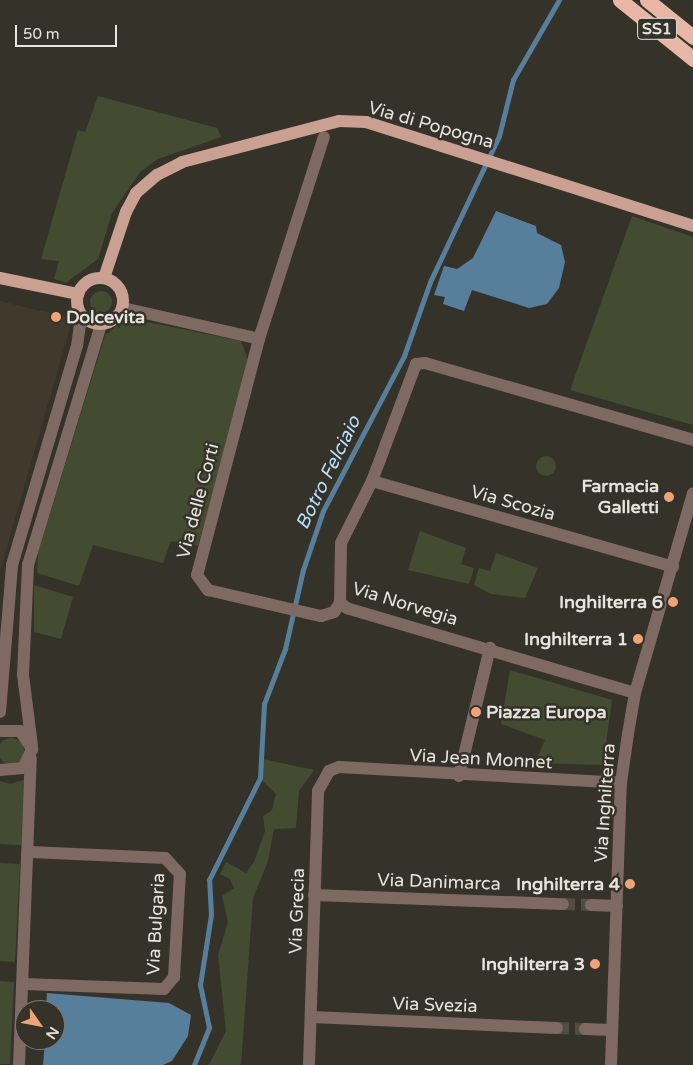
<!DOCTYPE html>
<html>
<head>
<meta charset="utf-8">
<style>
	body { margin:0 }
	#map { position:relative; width:693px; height:1065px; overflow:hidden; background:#35322a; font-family:"Varela Round",sans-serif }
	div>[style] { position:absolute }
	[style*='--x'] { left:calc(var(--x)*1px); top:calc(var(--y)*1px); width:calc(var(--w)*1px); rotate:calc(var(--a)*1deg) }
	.built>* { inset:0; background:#40392c }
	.green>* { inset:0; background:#434c31 }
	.round { border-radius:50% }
	.water>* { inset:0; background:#577f9b }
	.stream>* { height:4.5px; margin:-2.25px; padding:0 2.25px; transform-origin:2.25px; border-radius:2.25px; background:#577f9b }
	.minor-tunnel>* { height:12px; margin-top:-6px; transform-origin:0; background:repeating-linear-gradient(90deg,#504d45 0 12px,transparent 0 18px) }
	.minor>* { height:12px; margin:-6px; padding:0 6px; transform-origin:6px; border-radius:6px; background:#7e6a63 }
	.major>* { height:12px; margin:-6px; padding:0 6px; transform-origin:6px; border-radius:6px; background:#c9a092 }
	.major>.ring { margin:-6px; padding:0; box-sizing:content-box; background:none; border:12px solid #c9a092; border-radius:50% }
	.highway>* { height:15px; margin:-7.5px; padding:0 7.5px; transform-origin:7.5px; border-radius:7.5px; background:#e7b6a4 }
	.dots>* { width:14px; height:14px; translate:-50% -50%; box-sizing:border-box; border:2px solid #35322a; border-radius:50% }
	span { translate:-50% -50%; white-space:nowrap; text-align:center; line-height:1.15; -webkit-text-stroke:5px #35322a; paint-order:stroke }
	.shield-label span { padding:1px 4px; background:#35322a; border:1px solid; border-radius:4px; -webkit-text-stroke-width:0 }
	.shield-label { font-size:16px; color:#e6e4df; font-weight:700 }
	.street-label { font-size:18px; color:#e6e4df }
	.poi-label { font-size:18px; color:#e6e4df; font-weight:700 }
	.left { translate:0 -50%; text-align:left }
	.right { translate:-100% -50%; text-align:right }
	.water-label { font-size:19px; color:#b8defa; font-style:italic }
	.north { position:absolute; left:15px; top:1000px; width:50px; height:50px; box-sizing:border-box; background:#35322a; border:1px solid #7c7972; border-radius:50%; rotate:123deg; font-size:14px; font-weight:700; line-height:20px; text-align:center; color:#e6e4df }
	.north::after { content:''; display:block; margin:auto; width:18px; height:22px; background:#efa378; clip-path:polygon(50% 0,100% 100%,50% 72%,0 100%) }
	.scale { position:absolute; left:15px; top:25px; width:102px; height:22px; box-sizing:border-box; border:2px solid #e6e4df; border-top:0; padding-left:6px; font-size:15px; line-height:18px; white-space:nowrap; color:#e6e4df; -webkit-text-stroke:4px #35322a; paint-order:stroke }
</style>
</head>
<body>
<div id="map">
	<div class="built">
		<i style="clip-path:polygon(0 301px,67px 317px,71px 324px,0 571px)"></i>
	</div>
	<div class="green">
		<i style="clip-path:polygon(98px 96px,217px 128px,221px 137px,158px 159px,140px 172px,112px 213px,98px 259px,66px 283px,54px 279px,59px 261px,41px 259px,78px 130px,85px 132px)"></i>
		<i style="clip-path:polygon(632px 216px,693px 237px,693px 425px,570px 390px)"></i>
		<i class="round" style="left:90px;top:291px;width:22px;height:22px"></i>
		<i style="clip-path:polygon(128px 318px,241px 341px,249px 363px,198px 546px,171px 541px,163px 563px,93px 545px,79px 586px,37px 573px,38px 553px,105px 335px)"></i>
		<i class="round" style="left:536px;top:456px;width:20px;height:20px"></i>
		<i style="clip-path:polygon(420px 531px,466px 548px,461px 564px,474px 568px,469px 584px,408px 570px)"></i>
		<i style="clip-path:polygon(496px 553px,538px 568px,525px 598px,491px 594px,474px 585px,479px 568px,490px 571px)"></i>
		<i style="clip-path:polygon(34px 585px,73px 597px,61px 639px,34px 632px)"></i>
		<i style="clip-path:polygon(510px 670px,612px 700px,603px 765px,535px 763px,545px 740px,501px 724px)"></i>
		<i class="round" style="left:-2px;top:738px;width:26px;height:26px"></i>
		<i style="clip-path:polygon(263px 759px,314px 770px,299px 791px,296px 828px,274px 829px,268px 861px,253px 898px,241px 1065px,209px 1065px,226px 1031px,218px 955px,228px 922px,222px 896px,234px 888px,230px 879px,220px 874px,226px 862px,246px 873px,254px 862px,265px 831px,263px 816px,272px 810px,276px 794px,263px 781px)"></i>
		<i style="clip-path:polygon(24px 780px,21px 845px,0 844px,0 781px,10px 784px)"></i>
		<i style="clip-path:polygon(0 863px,20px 864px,15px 962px,0 961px)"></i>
		<i style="clip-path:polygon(0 981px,14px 982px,10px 1064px,0 1064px)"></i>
	</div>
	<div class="water">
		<i style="clip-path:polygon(496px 211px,536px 226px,537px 233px,561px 245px,565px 262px,559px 288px,547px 304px,529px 308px,472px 290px,464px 311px,443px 304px,445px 297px,434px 295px,444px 266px,457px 269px,473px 258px)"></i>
		<i style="clip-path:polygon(47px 993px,169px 1003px,191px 1015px,188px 1036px,172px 1061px,163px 1065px,43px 1065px,45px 1040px,55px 1040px,55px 1010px,46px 1010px)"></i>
	</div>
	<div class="stream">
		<i style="--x:194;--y:1065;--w:40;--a:-68"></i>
		<i style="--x:209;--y:1028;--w:44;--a:-101.8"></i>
		<i style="--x:200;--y:985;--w:71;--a:-81.1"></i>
		<i style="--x:211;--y:915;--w:35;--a:-93"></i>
		<i style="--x:209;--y:880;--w:114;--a:-63.4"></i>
		<i style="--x:260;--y:778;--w:74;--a:-86.9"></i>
		<i style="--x:264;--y:704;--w:59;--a:-69.1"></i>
		<i style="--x:285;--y:649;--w:81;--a:-77.2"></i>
		<i style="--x:303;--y:570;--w:62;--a:-71.3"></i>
		<i style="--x:323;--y:511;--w:175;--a:-62.4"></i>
		<i style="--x:404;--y:356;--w:78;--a:-70.6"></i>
		<i style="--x:430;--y:282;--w:161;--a:-64.7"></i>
		<i style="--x:499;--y:136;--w:58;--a:-76"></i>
		<i style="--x:513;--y:80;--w:92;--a:-60.1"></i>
	</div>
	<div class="minor-tunnel">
		<i style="--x:563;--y:904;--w:28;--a:2"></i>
		<i style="--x:557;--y:1028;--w:28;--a:2"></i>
	</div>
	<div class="minor">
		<i style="--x:123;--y:308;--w:139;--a:12.8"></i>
		<i style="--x:259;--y:339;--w:212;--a:-72.2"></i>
		<i style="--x:259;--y:339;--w:244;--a:104.7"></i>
		<i style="--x:197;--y:575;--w:19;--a:54"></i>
		<i style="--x:208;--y:590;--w:116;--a:13"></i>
		<i style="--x:321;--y:616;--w:14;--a:-17"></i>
		<i style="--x:334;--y:612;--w:11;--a:-56"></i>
		<i style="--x:372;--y:481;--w:313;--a:15.9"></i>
		<i style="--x:635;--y:693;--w:300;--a:-163.6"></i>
		<i style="--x:347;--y:608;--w:9;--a:-144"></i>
		<i style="--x:340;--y:603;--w:60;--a:-89"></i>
		<i style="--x:341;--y:543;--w:69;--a:-63.4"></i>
		<i style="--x:372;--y:481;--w:125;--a:-69.4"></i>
		<i style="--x:416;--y:364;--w:9;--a:-6"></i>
		<i style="--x:425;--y:363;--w:279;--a:16"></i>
		<i style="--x:0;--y:712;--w:147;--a:-85.3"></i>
		<i style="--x:12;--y:565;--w:228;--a:-73.5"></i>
		<i style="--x:77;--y:346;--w:30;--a:-82"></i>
		<i style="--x:0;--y:731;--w:20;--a:0"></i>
		<i style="--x:20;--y:731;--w:22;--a:56"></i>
		<i style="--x:32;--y:749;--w:21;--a:115"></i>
		<i style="--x:23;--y:768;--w:23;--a:175"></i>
		<i style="--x:32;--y:746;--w:72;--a:-97.2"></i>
		<i style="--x:23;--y:675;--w:110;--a:-87.4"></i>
		<i style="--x:28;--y:565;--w:251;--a:-73.1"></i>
		<i style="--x:459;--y:776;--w:132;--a:-76.4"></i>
		<i style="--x:314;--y:895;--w:249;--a:2.1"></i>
		<i style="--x:591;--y:905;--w:26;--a:2"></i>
		<i style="--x:23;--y:984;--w:141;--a:2"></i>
		<i style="--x:164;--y:989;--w:16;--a:-50"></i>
		<i style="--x:174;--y:977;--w:103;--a:-86.7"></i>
		<i style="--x:180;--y:874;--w:22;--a:-133"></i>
		<i style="--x:165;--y:858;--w:135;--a:-177.5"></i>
		<i style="--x:312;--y:1017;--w:245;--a:2.6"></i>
		<i style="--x:585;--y:1029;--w:27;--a:2"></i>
		<i style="--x:19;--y:1065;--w:307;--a:-87.8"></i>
		<i style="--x:309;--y:1065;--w:274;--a:-88.1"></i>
		<i style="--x:318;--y:791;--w:23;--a:-61"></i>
		<i style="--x:329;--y:771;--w:11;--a:-22"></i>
		<i style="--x:339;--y:767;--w:282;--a:3.2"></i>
		<i style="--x:611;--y:1065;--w:282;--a:-88"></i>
		<i style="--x:621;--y:783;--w:49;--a:-81.9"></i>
		<i style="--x:628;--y:734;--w:42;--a:-80.3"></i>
		<i style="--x:635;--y:693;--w:208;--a:-73.8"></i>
	</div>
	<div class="major">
		<i class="ring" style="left:77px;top:278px;width:34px;height:34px"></i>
		<i style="--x:0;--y:278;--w:80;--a:11.6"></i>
		<i style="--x:104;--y:278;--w:70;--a:-71.6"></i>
		<i style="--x:126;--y:212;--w:21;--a:-62"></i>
		<i style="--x:136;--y:193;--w:28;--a:-41"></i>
		<i style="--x:157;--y:175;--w:28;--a:-27"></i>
		<i style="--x:182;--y:162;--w:162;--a:-14.6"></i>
		<i style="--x:339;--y:121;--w:27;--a:2"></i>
		<i style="--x:366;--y:122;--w:343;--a:17.6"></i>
	</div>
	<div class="highway">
		<i style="--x:620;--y:0;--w:94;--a:38.9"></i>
		<i style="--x:647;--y:0;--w:59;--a:38.8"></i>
	</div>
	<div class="dots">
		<i style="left:56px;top:317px;background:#efa378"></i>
		<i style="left:669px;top:497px;background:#efa378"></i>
		<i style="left:673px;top:602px;background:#efa378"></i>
		<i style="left:638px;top:639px;background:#efa378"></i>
		<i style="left:476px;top:712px;background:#efa378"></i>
		<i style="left:630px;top:884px;background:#efa378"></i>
		<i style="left:595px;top:964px;background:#efa378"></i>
	</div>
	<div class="shield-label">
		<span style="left:657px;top:29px">SS1</span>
	</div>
	<div class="street-label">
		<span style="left:431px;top:125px;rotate:16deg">Via di Popogna</span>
		<span style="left:198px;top:501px;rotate:-75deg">Via delle Corti</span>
		<span style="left:513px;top:503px;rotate:16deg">Via Scozia</span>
		<span style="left:405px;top:604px;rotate:17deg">Via Norvegia</span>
		<span style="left:481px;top:759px;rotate:3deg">Via Jean Monnet</span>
		<span style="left:605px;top:803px;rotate:-86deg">Via Inghilterra</span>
		<span style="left:439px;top:882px;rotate:2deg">Via Danimarca</span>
		<span style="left:297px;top:911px;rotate:-88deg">Via Grecia</span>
		<span style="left:156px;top:924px;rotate:-87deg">Via Bulgaria</span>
		<span style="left:435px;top:1005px;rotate:2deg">Via Svezia</span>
	</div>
	<div class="poi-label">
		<span class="left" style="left:66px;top:317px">Dolcevita</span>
		<span class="right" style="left:659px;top:497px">Farmacia<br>Galletti</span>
		<span class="right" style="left:663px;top:602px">Inghilterra 6</span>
		<span class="right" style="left:628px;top:639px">Inghilterra 1</span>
		<span class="left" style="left:486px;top:712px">Piazza Europa</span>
		<span class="right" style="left:620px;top:884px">Inghilterra 4</span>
		<span class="right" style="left:585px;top:964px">Inghilterra 3</span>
	</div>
	<div class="water-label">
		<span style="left:329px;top:473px;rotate:-64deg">Botro Felciaio</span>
	</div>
	<div class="north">N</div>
	<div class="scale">50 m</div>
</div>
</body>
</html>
